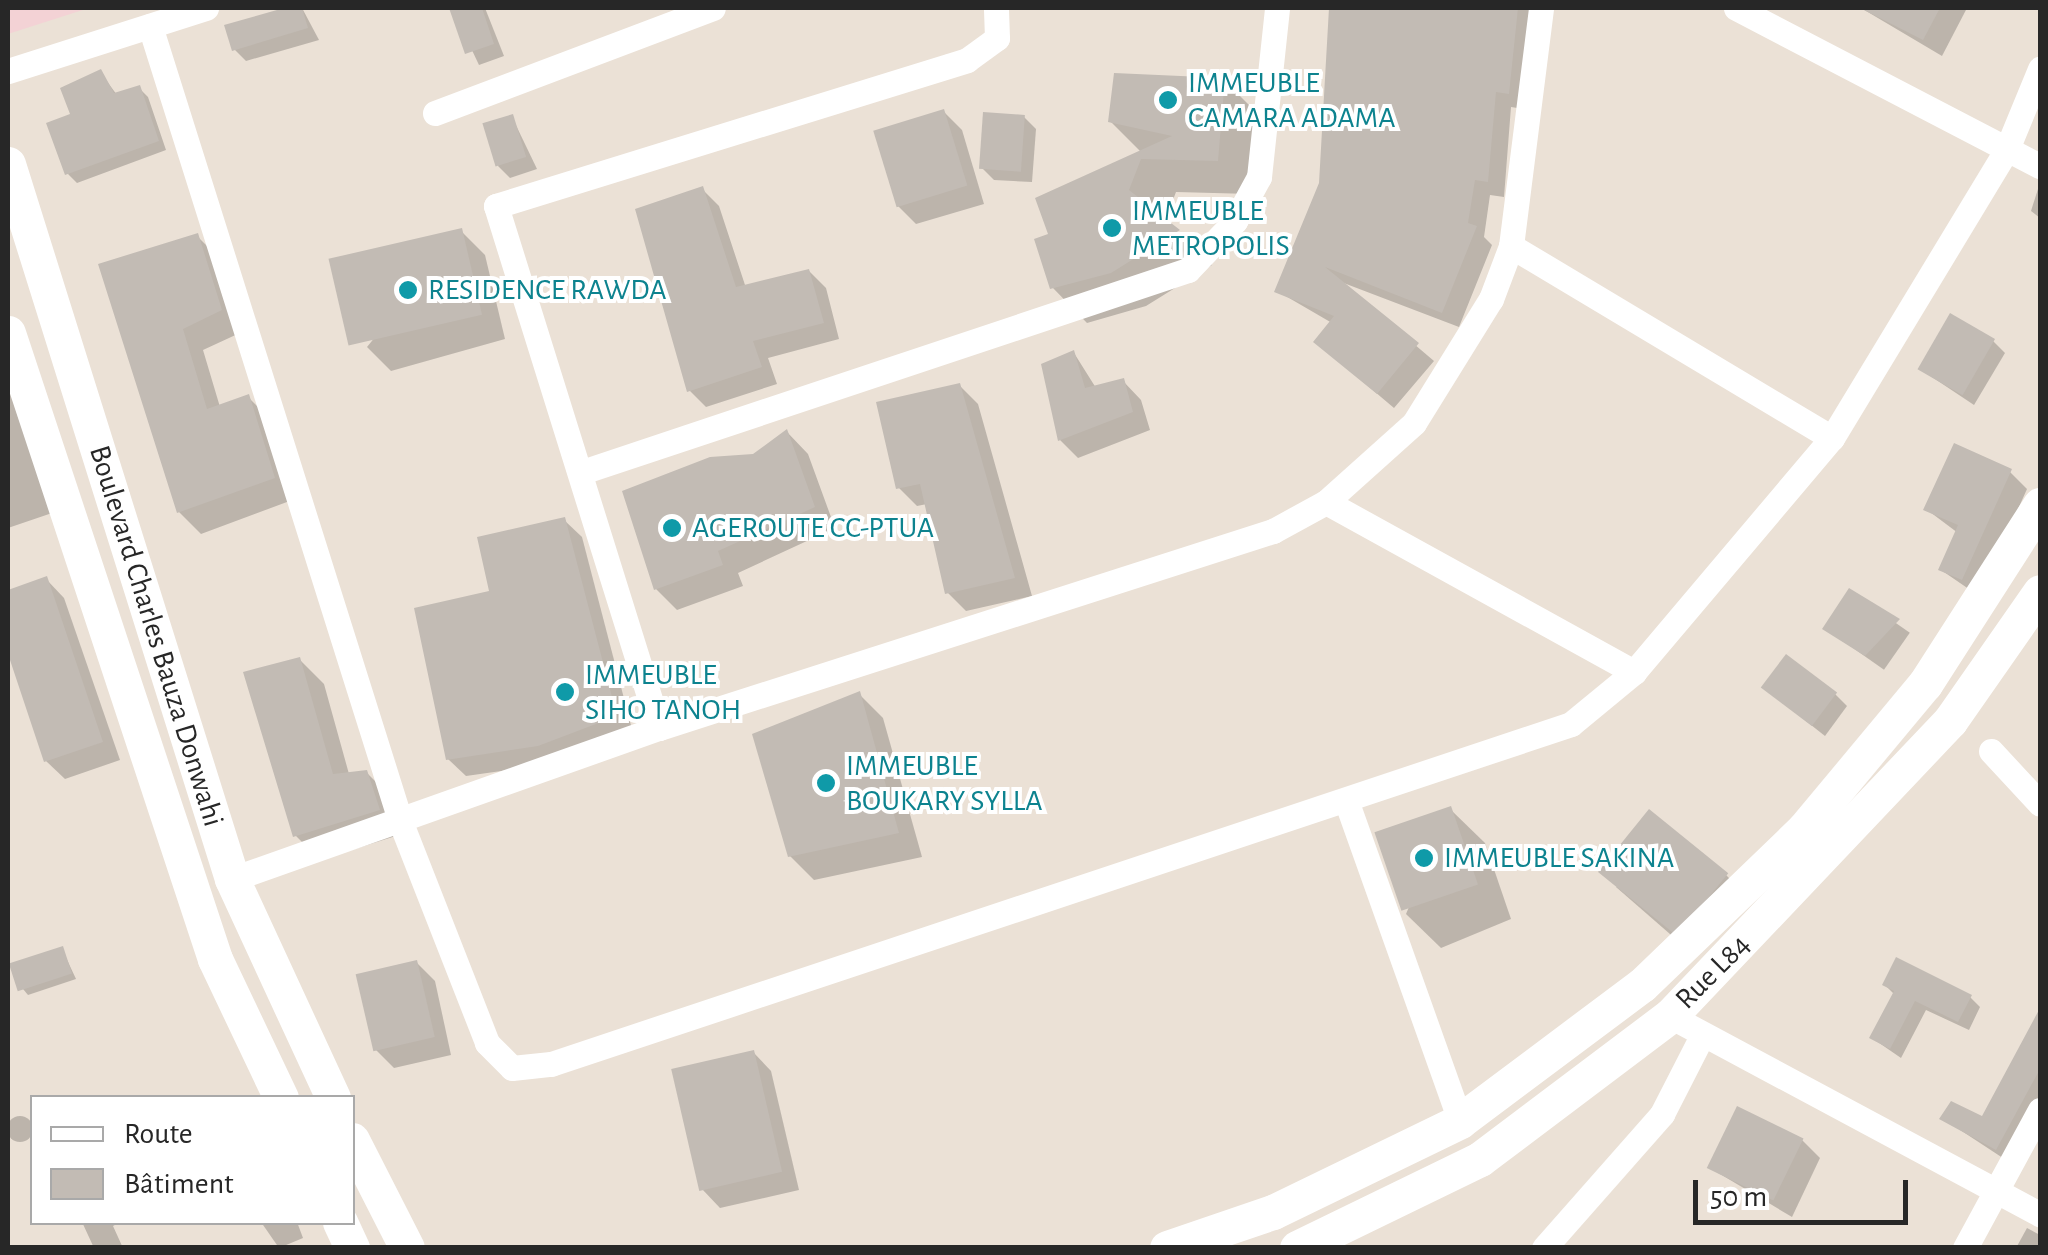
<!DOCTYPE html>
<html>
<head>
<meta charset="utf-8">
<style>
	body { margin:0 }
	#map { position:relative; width:2048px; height:1255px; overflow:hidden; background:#ebe1d6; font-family:"Alegreya Sans",sans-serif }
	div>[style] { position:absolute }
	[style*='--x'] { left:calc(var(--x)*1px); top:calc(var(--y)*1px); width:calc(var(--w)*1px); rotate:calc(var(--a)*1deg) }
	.medical>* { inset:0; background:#f3d2d5 }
	.shadow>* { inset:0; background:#0003; transform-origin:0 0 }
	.round { border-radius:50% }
	.building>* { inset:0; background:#c2bbb4; transform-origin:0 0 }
	.street>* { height:25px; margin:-12.5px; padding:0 12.5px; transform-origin:12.5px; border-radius:12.5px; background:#fff }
	.secondary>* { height:35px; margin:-17.5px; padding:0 17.5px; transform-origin:17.5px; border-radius:17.5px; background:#fff }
	.dots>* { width:28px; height:28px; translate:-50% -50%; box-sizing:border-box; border:5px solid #fff; border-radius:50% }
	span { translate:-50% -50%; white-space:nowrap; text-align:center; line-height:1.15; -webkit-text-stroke:8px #fff; paint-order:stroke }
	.culture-label { font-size:30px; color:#0d838f }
	.left { translate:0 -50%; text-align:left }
	.street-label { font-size:30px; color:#272727 }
	.frame { position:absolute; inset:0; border:10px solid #272727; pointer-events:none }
	.legend { position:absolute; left:30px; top:1095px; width:325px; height:130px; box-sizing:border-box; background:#fff; border:2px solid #a9a9a9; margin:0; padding:12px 18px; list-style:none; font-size:30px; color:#272727 }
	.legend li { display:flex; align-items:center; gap:20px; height:50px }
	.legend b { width:50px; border:2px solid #a9a9a9 }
	.scale { position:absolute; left:1693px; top:1180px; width:215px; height:45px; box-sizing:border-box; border:5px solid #272727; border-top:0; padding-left:12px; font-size:30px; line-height:35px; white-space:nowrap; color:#272727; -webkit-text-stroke:8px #fff; paint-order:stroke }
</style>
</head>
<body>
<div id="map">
	<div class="medical">
		<i style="clip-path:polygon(8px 8px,89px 8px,8px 34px)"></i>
	</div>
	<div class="shadow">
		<i style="clip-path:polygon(302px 8px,319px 40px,246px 61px,234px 49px,227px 27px)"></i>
		<i style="clip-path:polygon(452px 8px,485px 8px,504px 56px,479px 65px)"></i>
		<i style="clip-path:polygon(1331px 8px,1536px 8px,1524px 109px,1511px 107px,1504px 197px,1490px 195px,1484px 237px,1492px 245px,1459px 327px,1341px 282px,1434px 361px,1394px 408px,1316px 342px,1332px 323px,1277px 291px,1321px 184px)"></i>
		<i style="clip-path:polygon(1861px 8px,1967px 8px,1942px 56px)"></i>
		<i style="clip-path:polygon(100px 72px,117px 95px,139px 88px,148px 97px,166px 150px,77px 183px,68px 174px)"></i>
		<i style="clip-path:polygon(1224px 80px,1259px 115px,1251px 194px,1176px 192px,1165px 221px,1212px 265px,1146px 306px,1087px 323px,1053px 288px,1051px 235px,1141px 152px,1110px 121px)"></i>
		<i style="clip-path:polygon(944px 112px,962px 130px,984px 204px,916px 224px,898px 206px)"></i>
		<i style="clip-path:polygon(512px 117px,537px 169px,510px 178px,498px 166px)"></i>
		<i style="clip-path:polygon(1024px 117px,1036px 129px,1032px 182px,994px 180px,982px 168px)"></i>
		<i style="clip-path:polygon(702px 189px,719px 206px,746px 288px,809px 271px,826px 288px,839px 339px,768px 358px,777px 384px,706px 407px,689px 390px)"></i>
		<i style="clip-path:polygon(2038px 189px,2040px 190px,2040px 218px,2031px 211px)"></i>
		<i style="clip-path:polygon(461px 231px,485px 255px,505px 339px,391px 371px,367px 347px)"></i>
		<i style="clip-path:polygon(197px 236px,219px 258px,242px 332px,203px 350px,220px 407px,248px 397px,270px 419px,295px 499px,201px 534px,179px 512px,101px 266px)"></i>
		<i style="clip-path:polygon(1993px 341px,2005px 353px,1974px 405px,1920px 369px)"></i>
		<i style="clip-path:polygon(1074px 353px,1096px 388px,1123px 381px,1141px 400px,1150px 430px,1078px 458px,1060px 440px)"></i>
		<i style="clip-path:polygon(8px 367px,55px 512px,8px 528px)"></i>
		<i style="clip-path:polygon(960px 386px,978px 404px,1032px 596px,966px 611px,948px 593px,927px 504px,917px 506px,899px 488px)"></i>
		<i style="clip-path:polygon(787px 432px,808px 454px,835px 528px,738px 573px,743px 586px,677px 610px,656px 589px,754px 457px)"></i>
		<i style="clip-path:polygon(2010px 472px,2027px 489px,1979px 596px,1941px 570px,1958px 533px,1926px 509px)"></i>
		<i style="clip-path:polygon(564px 520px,582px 537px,633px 733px,556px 763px,466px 776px,448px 759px,492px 593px)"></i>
		<i style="clip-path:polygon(46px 579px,64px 598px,120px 760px,65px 779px,46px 761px,8px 646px,8px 592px)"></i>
		<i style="left:1850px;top:591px;width:73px;height:45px;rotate:35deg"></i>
		<i style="clip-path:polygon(300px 660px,324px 684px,349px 774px,366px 772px,391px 797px,402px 834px,320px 860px,296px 836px)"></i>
		<i style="clip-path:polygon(1764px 688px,1835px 694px,1847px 706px,1825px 736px)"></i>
		<i style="clip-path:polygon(859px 694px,883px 718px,922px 857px,814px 880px,790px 856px)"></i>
		<i style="clip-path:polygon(1450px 809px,1485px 843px,1511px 919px,1441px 948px,1406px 914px)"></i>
		<i style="clip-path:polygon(1726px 875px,1744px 893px,1686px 948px,1616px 887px)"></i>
		<i style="clip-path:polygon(62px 949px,76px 979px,28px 995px,23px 989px)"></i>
		<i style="clip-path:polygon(416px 962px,435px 981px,451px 1055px,394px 1068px,376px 1050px)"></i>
		<i style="clip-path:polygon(1885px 985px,1970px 997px,1980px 1007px,1969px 1030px,1926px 1010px,1901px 1058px,1872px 1038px,1895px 995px)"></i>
		<i style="clip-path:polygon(2029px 1034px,2040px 1038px,2040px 1120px,2015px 1166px,1942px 1118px,1983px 1120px)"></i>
		<i style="clip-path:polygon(753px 1052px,771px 1071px,799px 1190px,720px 1208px,702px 1189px)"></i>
		<i class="round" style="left:7px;top:1116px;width:26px;height:26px"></i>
		<i style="clip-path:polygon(1802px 1140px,1820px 1158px,1792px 1217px,1710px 1168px)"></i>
		<i style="clip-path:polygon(82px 1222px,120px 1222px,113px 1226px,123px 1248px,94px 1248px)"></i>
		<i style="clip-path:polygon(261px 1222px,297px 1222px,303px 1238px,279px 1248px)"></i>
		<i style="clip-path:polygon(2027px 1228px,2040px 1235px,2040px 1248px,2016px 1248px)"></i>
	</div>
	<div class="building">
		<i style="clip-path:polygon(284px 8px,302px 8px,308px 28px,232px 51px,224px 25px)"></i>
		<i style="clip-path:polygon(449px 8px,482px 8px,494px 44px,465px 54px)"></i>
		<i style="clip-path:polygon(1329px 8px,1518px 8px,1509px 94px,1496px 92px,1488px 182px,1475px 180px,1468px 223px,1477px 226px,1442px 313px,1325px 267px,1419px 343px,1377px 394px,1313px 342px,1334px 316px,1274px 292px,1319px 183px)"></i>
		<i style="clip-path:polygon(1860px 8px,1940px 8px,1923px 40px)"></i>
		<i style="clip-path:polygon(101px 69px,114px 93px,140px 85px,159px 141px,65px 175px,46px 123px,70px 114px,60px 88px)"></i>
		<i style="clip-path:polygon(1114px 73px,1225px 78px,1218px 161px,1141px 159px,1129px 190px,1180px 230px,1111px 273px,1050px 289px,1034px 239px,1048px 234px,1035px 198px,1172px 136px,1108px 122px)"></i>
		<i style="left:944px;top:109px;width:80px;height:74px;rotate:73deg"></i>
		<i style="left:983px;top:112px;width:42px;height:57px;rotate:4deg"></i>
		<i style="left:513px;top:114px;width:45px;height:32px;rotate:73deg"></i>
		<i style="clip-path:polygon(703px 186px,736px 287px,809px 269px,824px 323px,753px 341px,762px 367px,687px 392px,635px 209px)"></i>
		<i style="left:462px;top:228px;width:89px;height:137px;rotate:77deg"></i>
		<i style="clip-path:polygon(198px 233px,222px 310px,183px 329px,207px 409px,249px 394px,275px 478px,177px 513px,98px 264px)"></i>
		<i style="left:1950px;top:313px;width:52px;height:65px;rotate:30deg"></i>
		<i style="clip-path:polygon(1074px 350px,1085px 388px,1124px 378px,1133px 412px,1058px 441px,1041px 364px)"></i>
		<i style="clip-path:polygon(960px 383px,1015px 578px,945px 594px,920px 484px,896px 489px,876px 402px)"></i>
		<i style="clip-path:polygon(787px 429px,815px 507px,718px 551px,723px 565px,654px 590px,622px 491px,710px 457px,753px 454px)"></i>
		<i style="clip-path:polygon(1954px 443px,2012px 469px,1962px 580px,1938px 570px,1958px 525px,1923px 510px)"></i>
		<i style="clip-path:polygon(565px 517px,617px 716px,538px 746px,446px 760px,414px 608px,489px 591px,477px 537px)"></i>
		<i style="clip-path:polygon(47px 576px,103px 742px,44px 762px,8px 654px,8px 590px)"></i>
		<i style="clip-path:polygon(1849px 588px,1900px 619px,1865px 656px,1822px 629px)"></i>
		<i style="left:1786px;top:654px;width:64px;height:42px;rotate:37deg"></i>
		<i style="clip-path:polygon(300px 657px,333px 774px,367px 770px,380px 810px,293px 837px,243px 672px)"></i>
		<i style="clip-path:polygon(860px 691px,899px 833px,788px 857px,752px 734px)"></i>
		<i style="left:1451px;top:806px;width:83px;height:81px;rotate:71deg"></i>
		<i style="left:1649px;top:809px;width:102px;height:81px;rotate:39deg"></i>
		<i style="left:63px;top:946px;width:29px;height:57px;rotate:72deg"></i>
		<i style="clip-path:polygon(1896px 957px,1972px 995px,1958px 1022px,1915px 1001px,1890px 1049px,1869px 1038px,1894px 991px,1882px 985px)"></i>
		<i style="left:417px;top:960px;width:79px;height:63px;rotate:77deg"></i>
		<i style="clip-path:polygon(2040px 1008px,2040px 1069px,1996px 1150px,1939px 1119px,1951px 1101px,1982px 1116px)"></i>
		<i style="left:754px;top:1050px;width:125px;height:85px;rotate:77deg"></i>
		<i style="left:1737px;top:1106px;width:74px;height:69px;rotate:26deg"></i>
	</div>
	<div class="street">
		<i style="--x:1736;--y:8;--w:343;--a:27.5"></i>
		<i style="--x:150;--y:26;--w:836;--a:72.52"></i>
		<i style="--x:401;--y:823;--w:236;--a:68.6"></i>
		<i style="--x:487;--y:1043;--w:35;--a:45"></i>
		<i style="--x:512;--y:1068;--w:39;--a:-6"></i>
		<i style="--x:551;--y:1064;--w:1075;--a:-18.43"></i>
		<i style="--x:1571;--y:724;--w:82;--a:-39.5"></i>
		<i style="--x:1634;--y:672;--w:307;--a:-49.8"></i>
		<i style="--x:1832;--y:438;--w:338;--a:-58.8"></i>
		<i style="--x:2007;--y:149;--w:87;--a:-67.6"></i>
		<i style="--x:8;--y:71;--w:208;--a:-17.7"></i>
		<i style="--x:435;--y:113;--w:297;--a:-20.7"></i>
		<i style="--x:1511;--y:246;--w:374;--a:30.9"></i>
		<i style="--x:582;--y:472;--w:639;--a:-18.43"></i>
		<i style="--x:1188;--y:270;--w:68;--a:-46.2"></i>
		<i style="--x:1235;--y:221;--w:50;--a:-61.4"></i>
		<i style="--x:1259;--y:177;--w:170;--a:-83.9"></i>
		<i style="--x:1326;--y:502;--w:352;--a:28.9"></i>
		<i style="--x:659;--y:728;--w:547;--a:-107.34"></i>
		<i style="--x:496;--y:206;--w:493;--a:-17.2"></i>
		<i style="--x:967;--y:60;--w:37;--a:-36"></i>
		<i style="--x:997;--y:38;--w:30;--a:-92"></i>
		<i style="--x:1991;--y:751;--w:72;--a:47.2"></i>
		<i style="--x:1347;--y:803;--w:337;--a:70.4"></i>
		<i style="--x:232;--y:879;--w:453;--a:-19.5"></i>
		<i style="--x:659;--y:728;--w:645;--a:-17.79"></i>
		<i style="--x:1273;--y:531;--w:60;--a:-28.7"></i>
		<i style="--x:1326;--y:502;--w:118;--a:-41.9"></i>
		<i style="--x:1414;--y:423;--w:146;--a:-58.2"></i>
		<i style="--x:1491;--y:299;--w:57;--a:-69.3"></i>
		<i style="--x:1511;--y:246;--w:240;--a:-82.8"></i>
		<i style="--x:1670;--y:1016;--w:420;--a:28.2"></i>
		<i style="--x:1544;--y:1248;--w:179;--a:-48.6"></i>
		<i style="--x:1662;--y:1114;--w:88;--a:-62.9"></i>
		<i style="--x:1965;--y:1248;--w:157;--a:-61.5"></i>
	</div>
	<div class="secondary">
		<i style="--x:8;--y:164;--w:749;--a:72.6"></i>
		<i style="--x:232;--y:879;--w:241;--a:65.2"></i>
		<i style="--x:8;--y:333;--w:659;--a:71.7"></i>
		<i style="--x:215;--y:959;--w:154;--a:64.6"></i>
		<i style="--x:352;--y:1140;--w:121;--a:63"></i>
		<i style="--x:340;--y:1222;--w:29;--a:65"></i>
		<i style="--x:1167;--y:1248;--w:112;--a:-18.8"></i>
		<i style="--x:1273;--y:1212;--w:208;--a:-25.9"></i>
		<i style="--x:1460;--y:1121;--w:227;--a:-36.8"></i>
		<i style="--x:1642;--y:985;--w:225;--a:-43.9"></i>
		<i style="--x:1804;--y:829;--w:189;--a:-50.2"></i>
		<i style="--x:1925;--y:684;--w:213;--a:-57.3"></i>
		<i style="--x:1297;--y:1248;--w:203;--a:-25.9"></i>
		<i style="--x:1480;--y:1159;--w:238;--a:-37"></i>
		<i style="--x:1670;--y:1016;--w:407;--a:-46.5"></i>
		<i style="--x:1950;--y:721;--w:157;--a:-55.1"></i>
	</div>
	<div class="dots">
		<i style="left:1168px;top:100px;background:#0f9aa8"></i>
		<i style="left:1112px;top:228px;background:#0f9aa8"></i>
		<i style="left:408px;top:290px;background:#0f9aa8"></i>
		<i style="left:672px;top:528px;background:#0f9aa8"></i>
		<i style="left:565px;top:692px;background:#0f9aa8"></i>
		<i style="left:826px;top:783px;background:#0f9aa8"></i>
		<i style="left:1424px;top:858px;background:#0f9aa8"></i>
	</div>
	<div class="culture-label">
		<span class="left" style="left:1188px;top:100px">IMMEUBLE<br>CAMARA ADAMA</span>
		<span class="left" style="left:1132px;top:228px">IMMEUBLE<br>METROPOLIS</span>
		<span class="left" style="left:428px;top:290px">RESIDENCE RAWDA</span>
		<span class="left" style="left:692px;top:528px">AGEROUTE CC-PTUA</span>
		<span class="left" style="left:585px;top:692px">IMMEUBLE<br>SIHO TANOH</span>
		<span class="left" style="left:846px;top:783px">IMMEUBLE<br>BOUKARY SYLLA</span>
		<span class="left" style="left:1444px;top:858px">IMMEUBLE SAKINA</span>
	</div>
	<div class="street-label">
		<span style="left:156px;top:636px;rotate:73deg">Boulevard Charles Bauza Donwahi</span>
		<span style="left:1713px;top:972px;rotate:-45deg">Rue L84</span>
	</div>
	<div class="frame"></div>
	<ul class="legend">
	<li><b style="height:12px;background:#fff"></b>Route</li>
	<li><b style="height:28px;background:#c2bbb4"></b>Bâtiment</li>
	</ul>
	<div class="scale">50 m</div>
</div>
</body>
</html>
